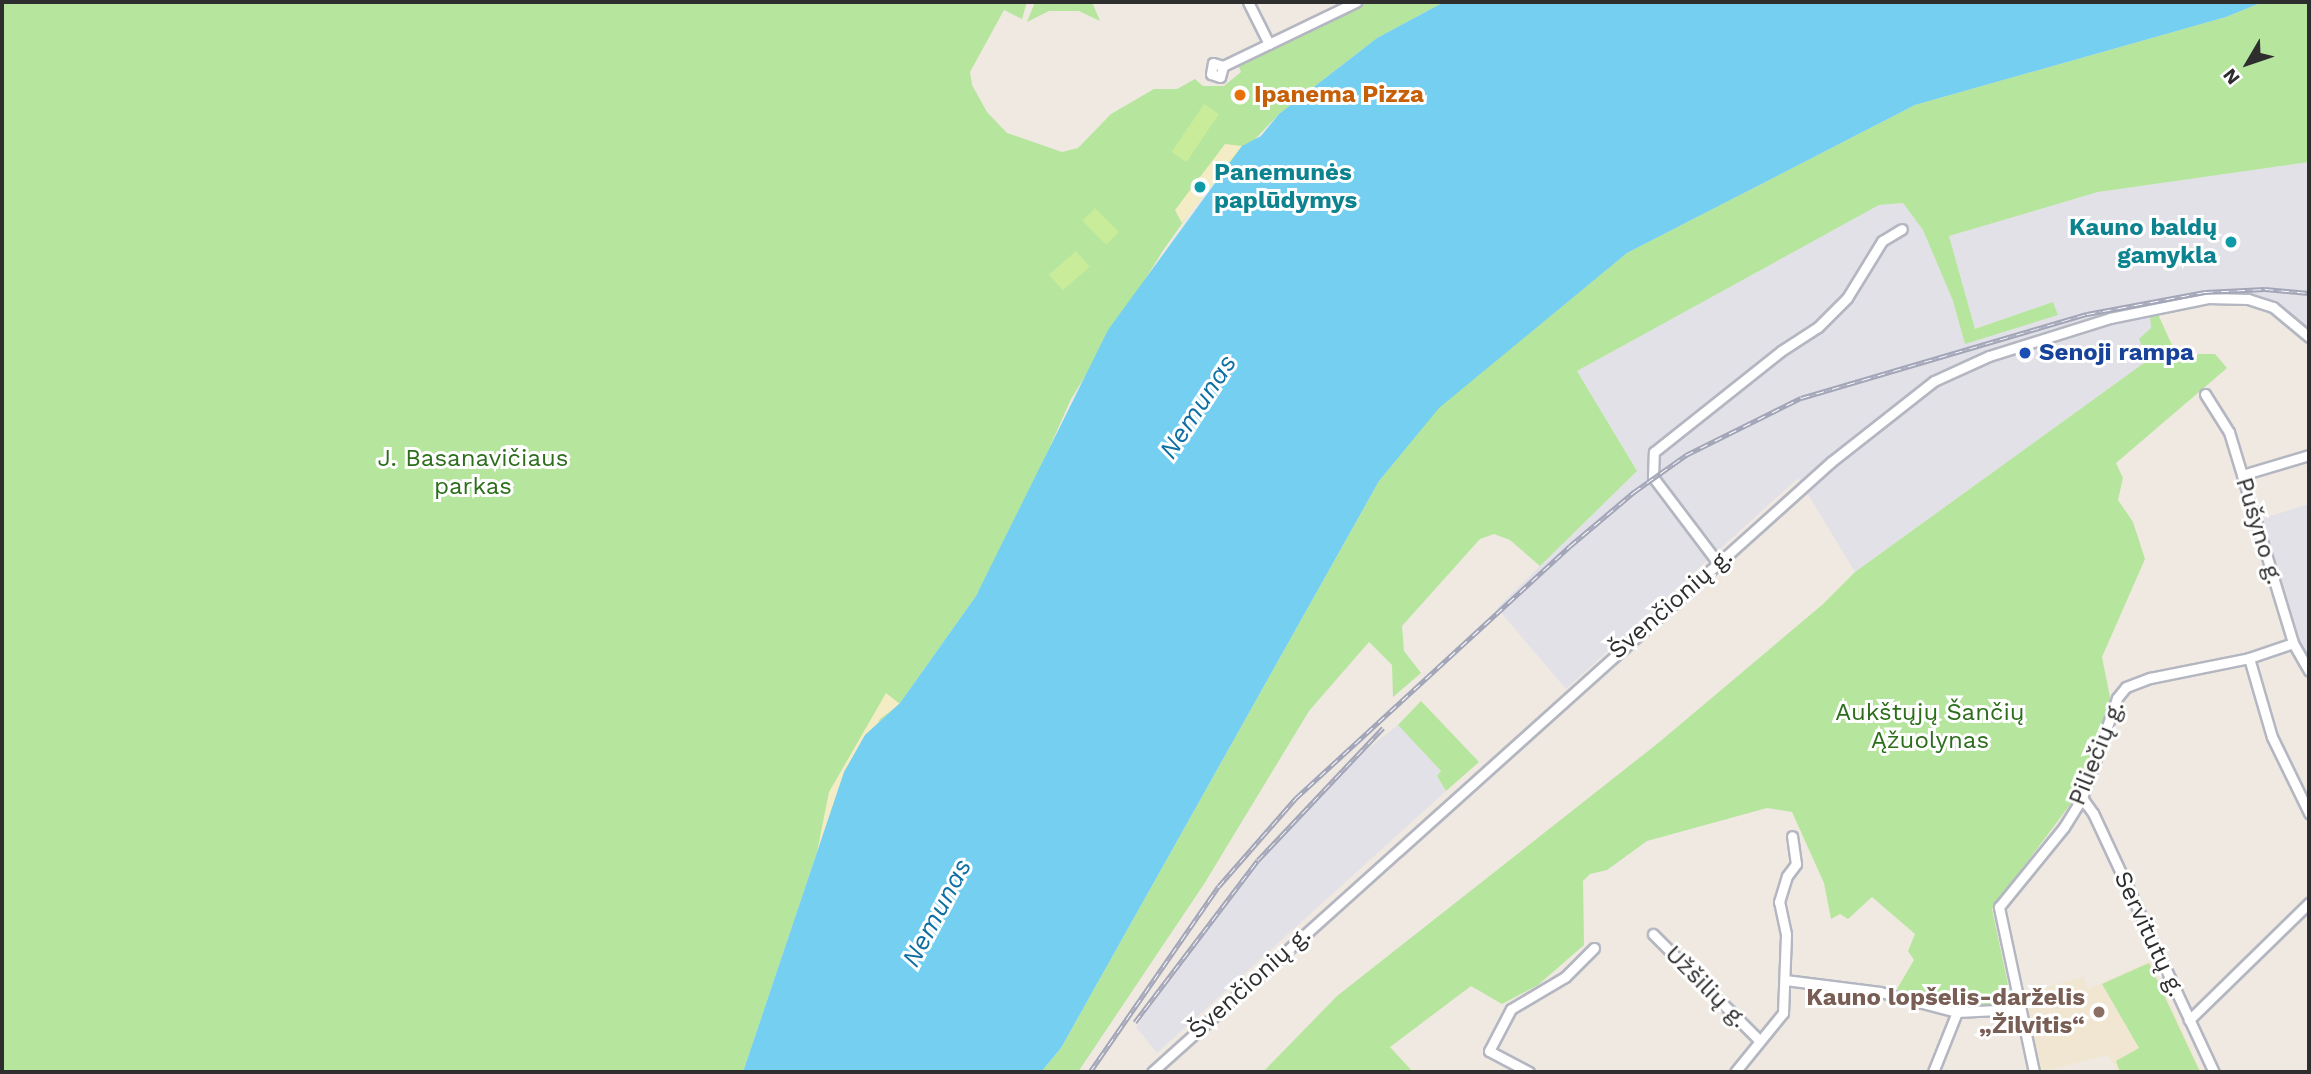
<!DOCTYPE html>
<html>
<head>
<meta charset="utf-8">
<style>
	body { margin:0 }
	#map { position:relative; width:2311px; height:1074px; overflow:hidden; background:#efe9e1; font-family:"Work Sans",sans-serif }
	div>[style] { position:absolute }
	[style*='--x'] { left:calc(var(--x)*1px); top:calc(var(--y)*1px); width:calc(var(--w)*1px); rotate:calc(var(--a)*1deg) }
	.industrial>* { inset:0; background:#e3e1e8 }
	.education>* { inset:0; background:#f0e6d1 }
	.green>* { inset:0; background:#b6e59e }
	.sand>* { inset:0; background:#f3ecc5 }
	.pitch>* { inset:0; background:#c9ec9a; transform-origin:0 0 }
	.water>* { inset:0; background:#75cff0 }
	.roads { filter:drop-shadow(2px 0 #b4b7c1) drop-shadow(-2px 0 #b4b7c1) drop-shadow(0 2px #b4b7c1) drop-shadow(0 -2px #b4b7c1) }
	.minor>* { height:9px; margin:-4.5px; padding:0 4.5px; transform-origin:4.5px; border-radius:4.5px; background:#fff }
	.rail>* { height:5px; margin-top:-2.5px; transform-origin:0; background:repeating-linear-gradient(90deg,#fff 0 8px,#a3a6b8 0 16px); box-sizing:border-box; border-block:2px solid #a3a6b8 }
	.dots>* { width:19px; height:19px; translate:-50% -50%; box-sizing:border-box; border:4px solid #fff; border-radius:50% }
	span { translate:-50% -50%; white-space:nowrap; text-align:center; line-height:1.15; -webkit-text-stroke:6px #fff; paint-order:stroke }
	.food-label { font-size:24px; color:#c56008; font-weight:700 }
	.left { translate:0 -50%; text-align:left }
	.culture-label { font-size:24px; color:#0d838f; font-weight:700 }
	.right { translate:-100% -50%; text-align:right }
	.transit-label { font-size:24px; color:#164399; font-weight:700 }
	.park-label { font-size:24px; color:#2c6e1b }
	.street-label { font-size:24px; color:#2e2e2e }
	.education-label { font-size:24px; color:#785e54; font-weight:700 }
	.water-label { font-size:26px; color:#0d6fa3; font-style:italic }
	.frame { position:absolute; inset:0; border:4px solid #2e2e2e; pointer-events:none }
	.north { position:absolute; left:2213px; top:28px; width:70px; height:70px; -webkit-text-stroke:5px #fff; paint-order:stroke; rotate:231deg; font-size:19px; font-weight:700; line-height:28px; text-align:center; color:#2e2e2e }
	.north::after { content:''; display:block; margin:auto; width:24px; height:32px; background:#2e2e2e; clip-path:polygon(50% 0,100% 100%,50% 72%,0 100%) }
</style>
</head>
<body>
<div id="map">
	<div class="industrial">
		<i style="clip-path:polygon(2309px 162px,2309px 345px,2278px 315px,2252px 305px,2218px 302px,2157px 312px,2148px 360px,1855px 572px,1798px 478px,1566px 689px,1497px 608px,1637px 471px,1577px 371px,1879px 205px,1903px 203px,1923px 230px,1953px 301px,1965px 343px,2057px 315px,2053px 302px,1975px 329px,1949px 236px,2098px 192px)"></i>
		<i style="clip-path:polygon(2309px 504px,2309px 664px,2301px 650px,2261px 519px)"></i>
		<i style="clip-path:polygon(1398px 725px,1441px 771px,1437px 776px,1446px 791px,1157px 1053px,1136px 1027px,1244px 874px,1351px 762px)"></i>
	</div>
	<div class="education">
		<i style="clip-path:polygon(2150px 961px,2201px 1072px,2119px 1072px,2108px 1055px,2040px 1072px,2022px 994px,2083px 977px,2089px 989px)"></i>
	</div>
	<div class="green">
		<i style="clip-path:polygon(2px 2px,1027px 2px,1022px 19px,1004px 10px,970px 72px,972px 85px,987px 112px,1007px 133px,1062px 152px,1078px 148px,1111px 114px,1154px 89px,1177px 89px,1195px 79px,1203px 86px,1224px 86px,1241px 72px,1238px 65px,1368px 2px,1444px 2px,1377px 38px,1279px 114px,1203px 194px,1164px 249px,1071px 399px,1024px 505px,976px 596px,900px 703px,865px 735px,844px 772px,743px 1072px,2px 1072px)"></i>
		<i style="clip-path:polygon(1035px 2px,1092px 2px,1100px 21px,1079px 11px,1049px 11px,1027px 22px)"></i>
		<i style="clip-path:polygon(2263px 2px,2309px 2px,2309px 162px,2098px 192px,1949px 236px,1975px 329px,2053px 302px,2058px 315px,1965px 344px,1953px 301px,1923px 230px,1903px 203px,1879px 205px,1577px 371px,1637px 471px,1540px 566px,1510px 540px,1494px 534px,1480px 539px,1402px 626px,1404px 651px,1421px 673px,1393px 697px,1392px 665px,1369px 642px,1309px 711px,1204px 884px,1078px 1072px,1041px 1072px,1061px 1048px,1379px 481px,1438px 408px,1627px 253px,1915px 105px,2226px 17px)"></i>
		<i style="clip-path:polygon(2157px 312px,2176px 354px,2215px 354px,2227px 368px,2116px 463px,2123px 478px,2118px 500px,2133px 522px,2145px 559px,2102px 657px,2111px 702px,2078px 794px,1992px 909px,2010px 994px,1999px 1007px,1906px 995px,1897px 989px,1914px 960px,1908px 951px,1915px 934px,1872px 897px,1848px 919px,1840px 914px,1831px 919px,1824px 883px,1792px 812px,1767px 808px,1647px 841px,1607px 870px,1590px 874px,1583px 881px,1584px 945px,1538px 985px,1502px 1004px,1471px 986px,1390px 1047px,1413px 1072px,1263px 1072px,1337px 996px,1657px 744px,1822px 605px,1855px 572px,2148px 360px,2139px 339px,2151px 328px,2150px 314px)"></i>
		<i style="clip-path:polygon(1421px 701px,1479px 762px,1446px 791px,1437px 776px,1441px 771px,1398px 725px)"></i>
		<i style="clip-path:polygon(2149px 963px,2200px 1072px,2120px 1072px,2116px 1061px,2139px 1048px,2102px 984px)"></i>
	</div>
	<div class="sand">
		<i style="clip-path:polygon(1225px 144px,1242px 146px,1182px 223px,1175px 210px)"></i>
		<i style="clip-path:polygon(886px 693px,900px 704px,880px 719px,814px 867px,829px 792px)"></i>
	</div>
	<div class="pitch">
		<i style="left:1204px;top:104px;width:18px;height:58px;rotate:34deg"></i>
		<i style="left:1095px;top:208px;width:34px;height:18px;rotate:45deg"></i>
		<i style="left:1076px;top:251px;width:21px;height:36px;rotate:49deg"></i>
	</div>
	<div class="water">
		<i style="clip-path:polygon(1444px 2px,2263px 2px,2226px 17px,1915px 105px,1627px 253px,1439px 408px,1379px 481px,1061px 1048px,1041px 1072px,743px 1072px,844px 772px,865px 735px,900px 703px,976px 596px,1108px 330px,1242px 146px,1261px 136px,1279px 114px,1377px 38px)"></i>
	</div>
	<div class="roads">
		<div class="minor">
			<i style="--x:1248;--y:2;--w:47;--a:63.4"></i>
			<i style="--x:1223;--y:66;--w:11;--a:105"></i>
			<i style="--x:1220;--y:77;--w:9;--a:-162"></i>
			<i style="--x:1211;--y:74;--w:11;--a:-80"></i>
			<i style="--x:1213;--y:63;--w:10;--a:17"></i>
			<i style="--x:1223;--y:66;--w:148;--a:-25.7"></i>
			<i style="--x:2205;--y:394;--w:45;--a:57.7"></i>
			<i style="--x:2229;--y:432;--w:220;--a:73.1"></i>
			<i style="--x:2293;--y:643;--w:32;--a:60"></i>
			<i style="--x:2242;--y:475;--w:70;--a:-16.6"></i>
			<i style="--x:1718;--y:563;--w:108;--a:-127.1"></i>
			<i style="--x:1653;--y:477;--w:25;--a:-88"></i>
			<i style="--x:1654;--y:452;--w:162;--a:-38.5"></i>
			<i style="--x:1781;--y:351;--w:44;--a:-33"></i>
			<i style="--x:1818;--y:327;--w:41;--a:-45"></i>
			<i style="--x:1847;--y:298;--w:67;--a:-58.4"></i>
			<i style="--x:1882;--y:241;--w:23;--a:-31"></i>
			<i style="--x:2249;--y:658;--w:82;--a:73.8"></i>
			<i style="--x:2272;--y:737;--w:85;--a:64"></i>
			<i style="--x:2082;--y:798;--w:19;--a:54"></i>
			<i style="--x:2093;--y:813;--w:286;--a:65"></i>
			<i style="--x:1653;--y:934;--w:150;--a:45"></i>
			<i style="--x:1785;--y:980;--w:96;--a:7.2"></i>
			<i style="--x:1880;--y:992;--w:80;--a:14.6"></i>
			<i style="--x:1957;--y:1012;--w:61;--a:-2.8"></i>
			<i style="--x:2189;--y:1020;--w:168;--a:-44.3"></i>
			<i style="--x:1152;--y:1072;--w:913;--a:-41.94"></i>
			<i style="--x:1831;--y:462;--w:131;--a:-38.2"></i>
			<i style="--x:1934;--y:381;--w:60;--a:-24.4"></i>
			<i style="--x:1989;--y:356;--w:127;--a:-17.4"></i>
			<i style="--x:2110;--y:318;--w:100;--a:-11.5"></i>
			<i style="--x:2208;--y:298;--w:40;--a:1.4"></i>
			<i style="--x:2248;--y:299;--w:26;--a:18"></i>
			<i style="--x:2273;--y:307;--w:47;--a:39.8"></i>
			<i style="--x:1529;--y:1072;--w:45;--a:-152.3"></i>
			<i style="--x:1489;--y:1051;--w:47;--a:-62.4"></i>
			<i style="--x:1511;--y:1009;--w:63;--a:-30.7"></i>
			<i style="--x:1565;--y:977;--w:41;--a:-45"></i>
			<i style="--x:1735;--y:1072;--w:76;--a:-50.9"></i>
			<i style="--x:1783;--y:1013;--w:79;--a:-87.8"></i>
			<i style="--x:1786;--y:934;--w:33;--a:-102"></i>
			<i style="--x:1779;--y:902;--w:27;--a:-73"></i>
			<i style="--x:1787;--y:876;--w:15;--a:-53"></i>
			<i style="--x:1796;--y:864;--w:28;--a:-98"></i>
			<i style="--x:1933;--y:1072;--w:65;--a:-68.2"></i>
			<i style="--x:2034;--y:1072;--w:169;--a:-102"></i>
			<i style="--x:1999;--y:907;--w:103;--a:-50.9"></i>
			<i style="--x:2064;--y:827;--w:34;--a:-58"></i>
			<i style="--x:2082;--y:798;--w:106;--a:-70.7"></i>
			<i style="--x:2117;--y:698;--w:14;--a:-51"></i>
			<i style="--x:2126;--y:687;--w:26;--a:-21"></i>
			<i style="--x:2150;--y:678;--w:101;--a:-11.4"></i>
			<i style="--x:2249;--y:658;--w:46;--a:-18.8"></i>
		</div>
	</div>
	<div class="rail">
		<i style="--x:1135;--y:1022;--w:203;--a:-52.8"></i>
		<i style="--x:1258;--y:860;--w:182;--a:-46.6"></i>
		<i style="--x:1090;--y:1072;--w:226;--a:-55.3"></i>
		<i style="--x:1219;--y:886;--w:117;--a:-48.8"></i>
		<i style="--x:1296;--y:798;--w:372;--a:-42.6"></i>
		<i style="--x:1570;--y:546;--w:84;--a:-40.2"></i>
		<i style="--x:1634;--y:492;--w:64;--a:-35.4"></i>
		<i style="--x:1686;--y:455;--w:128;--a:-26.4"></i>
		<i style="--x:1801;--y:398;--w:298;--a:-16.4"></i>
		<i style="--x:2087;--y:314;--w:120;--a:-10.6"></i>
		<i style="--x:2205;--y:292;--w:60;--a:-2.9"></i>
		<i style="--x:2265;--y:289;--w:44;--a:5.2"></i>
	</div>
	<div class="dots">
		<i style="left:1240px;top:95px;background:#e8710a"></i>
		<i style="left:1200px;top:187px;background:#0f9aa8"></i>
		<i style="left:2231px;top:242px;background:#0f9aa8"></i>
		<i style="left:2025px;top:353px;background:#1a4fb4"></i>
		<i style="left:2099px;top:1012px;background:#8d6e63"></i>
	</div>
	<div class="food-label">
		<span class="left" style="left:1254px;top:95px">Ipanema Pizza</span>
	</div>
	<div class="culture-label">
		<span class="left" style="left:1214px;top:187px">Panemunės<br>paplūdymys</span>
		<span class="right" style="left:2217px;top:242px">Kauno baldų<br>gamykla</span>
	</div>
	<div class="transit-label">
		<span class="left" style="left:2039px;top:353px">Senoji rampa</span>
	</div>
	<div class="park-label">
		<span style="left:473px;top:473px">J. Basanavičiaus<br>parkas</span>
		<span style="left:1930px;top:727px">Aukštųjų Šančių<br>Ąžuolynas</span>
	</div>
	<div class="street-label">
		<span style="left:2259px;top:531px;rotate:73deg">Pušyno g.</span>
		<span style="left:1671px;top:604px;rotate:-41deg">Švenčionių g.</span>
		<span style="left:2097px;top:753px;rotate:-68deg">Piliečių g.</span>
		<span style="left:2149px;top:934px;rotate:65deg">Servitutų g.</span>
		<span style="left:1250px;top:983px;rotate:-42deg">Švenčionių g.</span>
		<span style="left:1706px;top:987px;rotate:45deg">Užšilių g.</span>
	</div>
	<div class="education-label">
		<span class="right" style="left:2085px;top:1012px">Kauno lopšelis-darželis<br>„Žilvitis“</span>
	</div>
	<div class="water-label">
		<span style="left:1198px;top:407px;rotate:-57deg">Nemunas</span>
		<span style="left:937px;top:913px;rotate:-62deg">Nemunas</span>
	</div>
	<div class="frame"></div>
	<div class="north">N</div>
</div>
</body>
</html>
